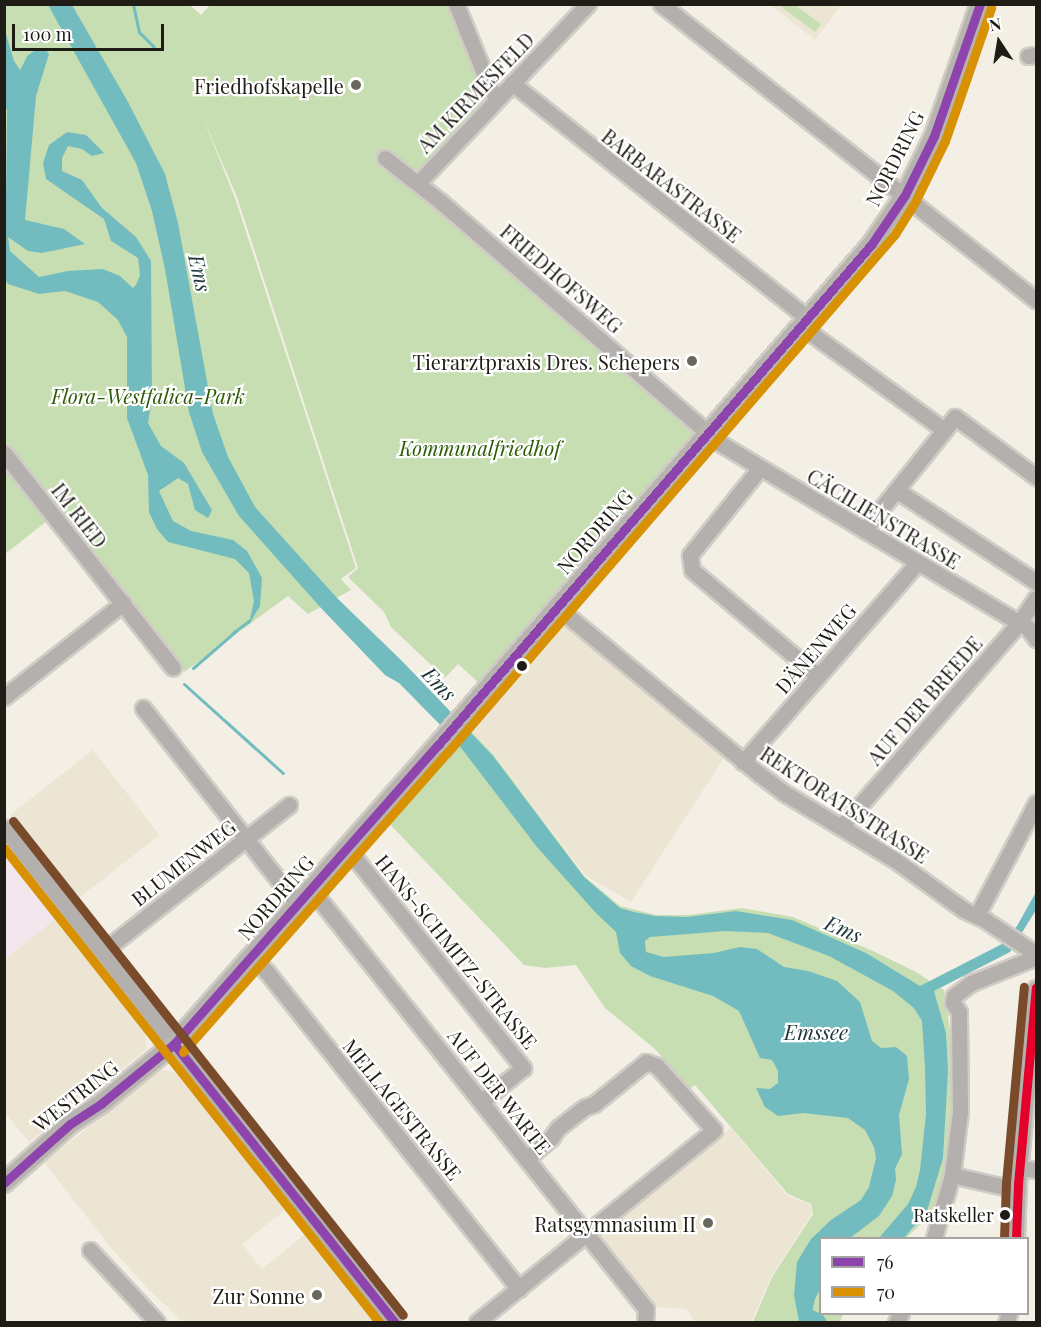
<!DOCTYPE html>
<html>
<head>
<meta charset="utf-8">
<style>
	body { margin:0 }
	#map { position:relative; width:1041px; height:1327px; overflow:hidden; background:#f3efe5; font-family:"Playfair Display",serif }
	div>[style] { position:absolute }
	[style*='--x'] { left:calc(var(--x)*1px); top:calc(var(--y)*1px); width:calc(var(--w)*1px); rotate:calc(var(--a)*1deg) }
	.built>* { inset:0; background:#ede5d3; transform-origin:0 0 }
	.industrial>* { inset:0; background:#f2e7ed }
	.green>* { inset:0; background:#c6deb2 }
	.water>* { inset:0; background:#72bcc0 }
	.stream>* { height:3px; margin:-1.5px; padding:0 1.5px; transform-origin:1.5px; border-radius:1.5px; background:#72bcc0 }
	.river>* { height:18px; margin:-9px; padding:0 9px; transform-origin:9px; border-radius:9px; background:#72bcc0 }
	.roads { filter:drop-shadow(2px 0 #d0ccc5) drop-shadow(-2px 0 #d0ccc5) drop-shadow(0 2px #d0ccc5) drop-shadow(0 -2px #d0ccc5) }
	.minor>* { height:15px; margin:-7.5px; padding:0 7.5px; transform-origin:7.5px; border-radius:7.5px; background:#b3b0ae }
	.major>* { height:18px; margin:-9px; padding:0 9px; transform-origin:9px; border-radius:9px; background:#b7b3ae }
	.bus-1>* { height:9px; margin:-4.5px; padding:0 4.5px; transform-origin:4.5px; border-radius:4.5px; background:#8e44ad }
	.bus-2>* { height:9px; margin:-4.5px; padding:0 4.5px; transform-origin:4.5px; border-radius:4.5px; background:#d79103 }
	.bus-3>* { height:9px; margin:-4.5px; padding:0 4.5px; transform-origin:4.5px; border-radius:4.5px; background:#7a4b2a }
	.bus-4>* { height:9px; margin:-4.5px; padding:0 4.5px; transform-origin:4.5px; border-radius:4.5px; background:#e4002b }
	.dots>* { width:16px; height:16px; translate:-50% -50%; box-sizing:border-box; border:3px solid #fff; border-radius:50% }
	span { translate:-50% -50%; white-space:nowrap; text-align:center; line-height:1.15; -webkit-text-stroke:4.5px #fff; paint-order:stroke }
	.bus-label { font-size:18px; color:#1f1c16 }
	.right { translate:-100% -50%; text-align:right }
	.poi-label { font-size:20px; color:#1f1c16 }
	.street-label { font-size:20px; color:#1f1c16 }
	.park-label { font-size:20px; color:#2c5a03; font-style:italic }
	.water-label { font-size:21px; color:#1d3537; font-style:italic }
	.frame { position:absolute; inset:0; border:6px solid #1f1c16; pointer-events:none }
	.legend { position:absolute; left:819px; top:1237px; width:210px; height:78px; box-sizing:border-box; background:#fff; border:2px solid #a5a4a2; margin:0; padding:8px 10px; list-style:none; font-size:18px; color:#1f1c16 }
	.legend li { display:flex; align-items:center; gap:12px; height:30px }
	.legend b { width:30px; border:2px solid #a5a4a2 }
	.north { position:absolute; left:969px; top:12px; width:60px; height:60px; -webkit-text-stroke:4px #fff; paint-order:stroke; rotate:348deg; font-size:16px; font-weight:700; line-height:24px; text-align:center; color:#1f1c16 }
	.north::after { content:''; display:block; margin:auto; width:21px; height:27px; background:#1f1c16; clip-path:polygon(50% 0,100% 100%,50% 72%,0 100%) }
	.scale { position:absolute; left:12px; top:24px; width:152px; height:27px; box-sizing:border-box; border:3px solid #1f1c16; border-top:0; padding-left:8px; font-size:18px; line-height:21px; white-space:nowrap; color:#1f1c16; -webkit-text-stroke:4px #fff; paint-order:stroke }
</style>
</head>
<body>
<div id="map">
	<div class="built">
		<i style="clip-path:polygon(771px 5px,841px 5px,815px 40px)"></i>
		<i style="clip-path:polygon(563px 623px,725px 756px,631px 902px,586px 876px,495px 755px,471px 731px)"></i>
		<i style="left:93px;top:750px;width:108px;height:105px;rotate:52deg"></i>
		<i style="clip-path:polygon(55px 919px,146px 1033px,146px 1050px,29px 1142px,5px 1112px,5px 959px)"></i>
		<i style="clip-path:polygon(161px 1070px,170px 1071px,178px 1075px,285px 1210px,242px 1244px,262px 1269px,304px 1235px,374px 1322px,183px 1322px,150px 1291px,110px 1247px,44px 1162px)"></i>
		<i style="clip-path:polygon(731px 1128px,787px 1195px,810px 1205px,812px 1213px,772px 1275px,751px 1322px,695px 1322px,686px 1309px,652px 1307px,597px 1237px,598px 1233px)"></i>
	</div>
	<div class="industrial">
		<i style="clip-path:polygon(5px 854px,55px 919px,5px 959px)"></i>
	</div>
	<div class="green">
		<i style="clip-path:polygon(5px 4px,190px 5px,201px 15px,211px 4px,451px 5px,490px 99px,409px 183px,693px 428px,694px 435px,479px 683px,458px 664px,445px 678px,391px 627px,384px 612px,348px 577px,358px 568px,237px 197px,201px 113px,235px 198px,356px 568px,341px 579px,351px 590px,308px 614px,288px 596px,184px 672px,5px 446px)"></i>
		<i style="clip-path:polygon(779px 5px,795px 5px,821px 24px,815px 32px)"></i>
		<i style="clip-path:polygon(5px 465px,47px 521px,5px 554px)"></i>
		<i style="clip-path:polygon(467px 727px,494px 755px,585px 877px,620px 906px,656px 915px,688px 915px,742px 908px,793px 917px,875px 952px,916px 972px,944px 990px,954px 1057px,955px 1142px,934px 1212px,906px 1238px,820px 1238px,820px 1314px,843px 1314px,840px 1322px,753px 1322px,772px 1277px,813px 1214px,811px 1204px,788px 1194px,695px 1085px,689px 1089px,655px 1049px,605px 1008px,576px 965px,545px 968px,524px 965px,385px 819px)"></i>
	</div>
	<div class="water">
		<i style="clip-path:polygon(48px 5px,72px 5px,128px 102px,165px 174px,178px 223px,213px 414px,228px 457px,255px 507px,337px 598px,402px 661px,493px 756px,584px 877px,620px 908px,634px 912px,655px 916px,687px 917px,736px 911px,792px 920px,866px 953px,920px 986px,1002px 944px,1017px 926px,1036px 892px,1036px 910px,1010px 952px,934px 991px,946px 1033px,948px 1071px,943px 1158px,927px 1211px,904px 1238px,879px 1238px,908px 1204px,916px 1187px,920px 1170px,926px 1114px,925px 1068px,922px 1021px,914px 1008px,893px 991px,829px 956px,768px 933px,725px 931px,650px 937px,645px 941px,646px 952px,664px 957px,714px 953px,740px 947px,757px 949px,784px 967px,808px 971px,837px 981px,860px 1002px,872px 1041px,881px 1048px,896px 1047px,907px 1056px,909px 1079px,899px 1115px,902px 1154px,895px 1169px,896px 1180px,892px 1196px,879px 1216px,850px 1238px,820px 1238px,820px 1289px,815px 1299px,810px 1322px,799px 1322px,794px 1295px,797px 1262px,811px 1239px,831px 1220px,861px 1200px,869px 1187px,876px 1158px,874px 1147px,865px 1130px,848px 1118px,803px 1113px,778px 1116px,765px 1107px,756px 1088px,770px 1089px,778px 1083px,778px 1071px,772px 1060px,760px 1058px,739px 1011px,713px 996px,650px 976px,631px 966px,620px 953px,616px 932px,595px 912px,537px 847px,455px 740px,399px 683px,385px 675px,320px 607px,239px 516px,202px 452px,189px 412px,165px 269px,152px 211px,136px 163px)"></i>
		<i style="clip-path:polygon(4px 27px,14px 61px,20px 70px,28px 55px,36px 50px,45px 49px,49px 54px,36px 96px,25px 220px,64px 229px,85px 244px,42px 253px,28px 251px,8px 237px,10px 251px,39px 277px,68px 271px,103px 269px,120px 276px,133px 288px,136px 285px,140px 275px,138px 258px,111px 241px,104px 219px,46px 179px,43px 163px,49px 145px,67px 132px,86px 135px,104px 153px,92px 156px,82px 149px,68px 146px,62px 158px,62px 171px,82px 180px,102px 208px,136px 237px,151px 261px,152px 399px,148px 423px,161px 446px,184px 463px,212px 510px,208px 518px,195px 510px,188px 484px,178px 478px,159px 491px,173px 521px,191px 531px,233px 540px,247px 551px,262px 578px,260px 606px,250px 623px,240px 630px,230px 634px,250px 619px,254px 601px,249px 573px,235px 559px,168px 542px,157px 529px,149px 512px,148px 475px,127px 418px,127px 337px,118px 320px,98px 302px,65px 291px,39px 294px,8px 284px,5px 280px,7px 110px,4px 104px)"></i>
	</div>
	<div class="stream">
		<i style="--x:133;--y:4;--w:29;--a:78"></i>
		<i style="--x:139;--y:32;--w:21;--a:45"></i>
		<i style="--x:193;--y:668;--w:58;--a:-40.8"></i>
		<i style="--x:184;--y:684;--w:133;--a:42"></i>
	</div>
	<div class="river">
		<i style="--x:811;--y:1319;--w:7;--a:27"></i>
	</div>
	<div class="roads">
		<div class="minor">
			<i style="--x:456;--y:4;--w:93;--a:67.9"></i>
			<i style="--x:491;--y:90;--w:9;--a:49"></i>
			<i style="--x:661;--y:4;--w:478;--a:38.3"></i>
			<i style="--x:1028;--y:56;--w:8;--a:-7"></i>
			<i style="--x:512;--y:83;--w:377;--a:38.5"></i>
			<i style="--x:385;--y:158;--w:71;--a:38.2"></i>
			<i style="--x:441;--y:202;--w:367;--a:40.9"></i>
			<i style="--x:718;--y:442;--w:362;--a:31"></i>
			<i style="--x:1028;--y:628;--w:14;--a:54"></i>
			<i style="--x:418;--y:183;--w:247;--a:-46.5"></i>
			<i style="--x:801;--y:326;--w:177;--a:36"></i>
			<i style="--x:4;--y:453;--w:273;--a:51.8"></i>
			<i style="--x:760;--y:468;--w:112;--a:128.8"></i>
			<i style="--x:690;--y:555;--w:15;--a:82"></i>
			<i style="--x:692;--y:570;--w:165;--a:40.1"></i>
			<i style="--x:896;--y:490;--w:168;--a:33.3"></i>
			<i style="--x:864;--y:530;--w:145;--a:-51.2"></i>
			<i style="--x:955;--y:417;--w:101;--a:36.5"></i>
			<i style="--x:557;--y:607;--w:262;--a:39.6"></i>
			<i style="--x:759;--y:774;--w:34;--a:37"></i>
			<i style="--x:786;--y:794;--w:127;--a:31.2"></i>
			<i style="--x:895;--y:860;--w:85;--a:35.9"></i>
			<i style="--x:964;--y:910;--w:23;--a:25"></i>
			<i style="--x:985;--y:920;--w:61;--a:33.7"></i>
			<i style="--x:4;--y:697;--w:152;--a:-38.3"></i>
			<i style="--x:143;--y:708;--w:251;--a:51.8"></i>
			<i style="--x:743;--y:762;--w:264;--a:-48.8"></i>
			<i style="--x:841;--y:827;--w:271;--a:-48.9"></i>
			<i style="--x:1019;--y:623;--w:30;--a:-56"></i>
			<i style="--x:4;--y:828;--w:629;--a:51.71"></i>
			<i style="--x:347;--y:848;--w:282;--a:51.3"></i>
			<i style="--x:523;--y:1068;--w:53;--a:141.2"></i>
			<i style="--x:311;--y:889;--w:537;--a:51.42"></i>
			<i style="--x:646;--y:1309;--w:13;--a:94"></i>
			<i style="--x:977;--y:915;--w:127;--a:-62.2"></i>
			<i style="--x:102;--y:952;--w:238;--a:-38.2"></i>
			<i style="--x:253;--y:958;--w:20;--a:45"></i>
			<i style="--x:267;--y:972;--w:405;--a:51.5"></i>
			<i style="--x:1020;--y:1168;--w:16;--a:7"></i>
			<i style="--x:952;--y:1175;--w:68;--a:12.8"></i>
			<i style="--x:934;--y:1238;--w:66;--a:-74.1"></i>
			<i style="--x:952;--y:1175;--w:64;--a:-82.8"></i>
			<i style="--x:960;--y:1112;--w:100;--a:-90.6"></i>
			<i style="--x:959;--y:1012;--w:11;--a:-124"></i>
			<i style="--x:953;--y:1003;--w:7;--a:-82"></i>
			<i style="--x:954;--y:996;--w:21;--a:-37"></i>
			<i style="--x:971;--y:983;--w:70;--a:-21.8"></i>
			<i style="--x:1016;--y:1238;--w:54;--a:-87.9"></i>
			<i style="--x:1018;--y:1184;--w:197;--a:-84.8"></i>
			<i style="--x:90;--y:1250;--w:98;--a:47.1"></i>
			<i style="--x:477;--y:1322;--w:305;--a:-39"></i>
			<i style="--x:714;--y:1130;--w:86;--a:-131.7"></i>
			<i style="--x:657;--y:1066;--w:12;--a:-160"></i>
			<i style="--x:646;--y:1062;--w:67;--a:141.1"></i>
			<i style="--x:594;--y:1104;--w:9;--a:162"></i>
			<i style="--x:585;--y:1107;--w:34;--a:142"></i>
			<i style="--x:558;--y:1128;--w:12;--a:125"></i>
			<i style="--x:551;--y:1138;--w:31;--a:140"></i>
			<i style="--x:896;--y:1322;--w:9;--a:-58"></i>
			<i style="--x:1006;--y:1322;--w:9;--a:-69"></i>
		</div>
		<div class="major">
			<i style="--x:4;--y:1183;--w:89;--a:-41.8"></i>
			<i style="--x:70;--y:1124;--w:38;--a:-33"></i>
			<i style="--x:102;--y:1103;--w:93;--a:-39.3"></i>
			<i style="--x:174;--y:1044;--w:399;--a:-48.6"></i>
			<i style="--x:438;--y:745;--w:661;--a:-49.11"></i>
			<i style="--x:871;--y:245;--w:60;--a:-55.8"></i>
			<i style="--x:905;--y:195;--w:66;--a:-63.8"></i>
			<i style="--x:934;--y:136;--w:140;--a:-70.8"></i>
		</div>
	</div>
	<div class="bus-1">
		<i style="--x:174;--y:1044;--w:355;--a:51.6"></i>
		<i style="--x:4;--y:1183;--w:89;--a:-41.8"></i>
		<i style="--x:70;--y:1124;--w:38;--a:-33"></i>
		<i style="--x:102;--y:1103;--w:93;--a:-39.3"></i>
		<i style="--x:174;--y:1044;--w:399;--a:-48.6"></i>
		<i style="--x:438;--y:745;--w:661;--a:-49.11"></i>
		<i style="--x:871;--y:245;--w:60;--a:-55.8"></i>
		<i style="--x:905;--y:195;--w:66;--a:-63.8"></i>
		<i style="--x:934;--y:136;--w:140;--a:-70.8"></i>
	</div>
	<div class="bus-2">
		<i style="--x:4;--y:848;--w:604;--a:51.65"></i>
		<i style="--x:183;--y:1052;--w:399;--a:-48.6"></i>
		<i style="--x:447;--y:753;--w:686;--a:-49.2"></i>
		<i style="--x:895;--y:234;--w:40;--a:-58"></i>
		<i style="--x:916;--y:200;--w:66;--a:-63.8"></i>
		<i style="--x:945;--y:141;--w:141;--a:-70.9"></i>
	</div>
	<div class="bus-3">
		<i style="--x:13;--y:821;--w:629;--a:51.71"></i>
		<i style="--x:1004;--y:1238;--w:55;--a:-87.9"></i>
		<i style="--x:1006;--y:1183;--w:197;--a:-84.8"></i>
	</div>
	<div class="bus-4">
		<i style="--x:1016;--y:1238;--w:54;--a:-87.9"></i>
		<i style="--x:1018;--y:1184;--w:197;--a:-84.8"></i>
	</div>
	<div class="dots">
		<i style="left:356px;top:85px;background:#69665e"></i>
		<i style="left:692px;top:361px;background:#69665e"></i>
		<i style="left:522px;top:666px;background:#1f1c16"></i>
		<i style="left:1005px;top:1215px;background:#1f1c16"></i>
		<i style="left:708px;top:1223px;background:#69665e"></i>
		<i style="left:317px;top:1295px;background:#69665e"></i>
	</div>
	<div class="bus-label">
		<span class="right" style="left:994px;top:1215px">Ratskeller</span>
	</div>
	<div class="poi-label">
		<span class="right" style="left:344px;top:85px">Friedhofskapelle</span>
		<span class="right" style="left:680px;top:361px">Tierarztpraxis Dres. Schepers</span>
		<span class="right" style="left:696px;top:1223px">Ratsgymnasium II</span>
		<span class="right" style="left:305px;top:1295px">Zur Sonne</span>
	</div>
	<div class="street-label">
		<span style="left:475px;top:92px;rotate:-46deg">AM KIRMESFELD</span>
		<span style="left:894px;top:158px;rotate:-63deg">NORDRING</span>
		<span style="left:672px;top:185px;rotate:38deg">BARBARASTRASSE</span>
		<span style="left:562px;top:278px;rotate:41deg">FRIEDHOFSWEG</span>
		<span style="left:80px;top:515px;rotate:52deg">IM RIED</span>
		<span style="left:884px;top:518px;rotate:31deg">CÄCILIENSTRASSE</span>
		<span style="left:594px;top:531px;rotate:-49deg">NORDRING</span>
		<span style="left:815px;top:648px;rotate:-49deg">DÄNENWEG</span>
		<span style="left:924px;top:700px;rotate:-49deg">AUF DER BREEDE</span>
		<span style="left:845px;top:804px;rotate:33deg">REKTORATSSTRASSE</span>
		<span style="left:183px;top:862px;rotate:-38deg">BLUMENWEG</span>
		<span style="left:275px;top:897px;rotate:-49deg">NORDRING</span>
		<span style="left:457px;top:951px;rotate:51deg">HANS-SCHMITZ-STRASSE</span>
		<span style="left:500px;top:1091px;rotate:52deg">AUF DER WARTE</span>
		<span style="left:75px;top:1095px;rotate:-38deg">WESTRING</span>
		<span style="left:403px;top:1109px;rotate:51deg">MELLAGESTRASSE</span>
	</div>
	<div class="park-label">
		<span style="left:148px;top:395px">Flora-Westfalica-Park</span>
		<span style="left:480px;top:447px">Kommunalfriedhof</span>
	</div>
	<div class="water-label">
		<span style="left:201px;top:273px;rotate:77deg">Ems</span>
		<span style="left:440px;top:683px;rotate:46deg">Ems</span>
		<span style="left:844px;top:928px;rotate:23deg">Ems</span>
		<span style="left:816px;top:1031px">Emssee</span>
	</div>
	<div class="frame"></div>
	<ul class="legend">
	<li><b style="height:8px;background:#8e44ad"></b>76</li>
	<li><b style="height:8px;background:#d79103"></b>70</li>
	</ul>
	<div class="north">N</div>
	<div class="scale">100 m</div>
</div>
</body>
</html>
